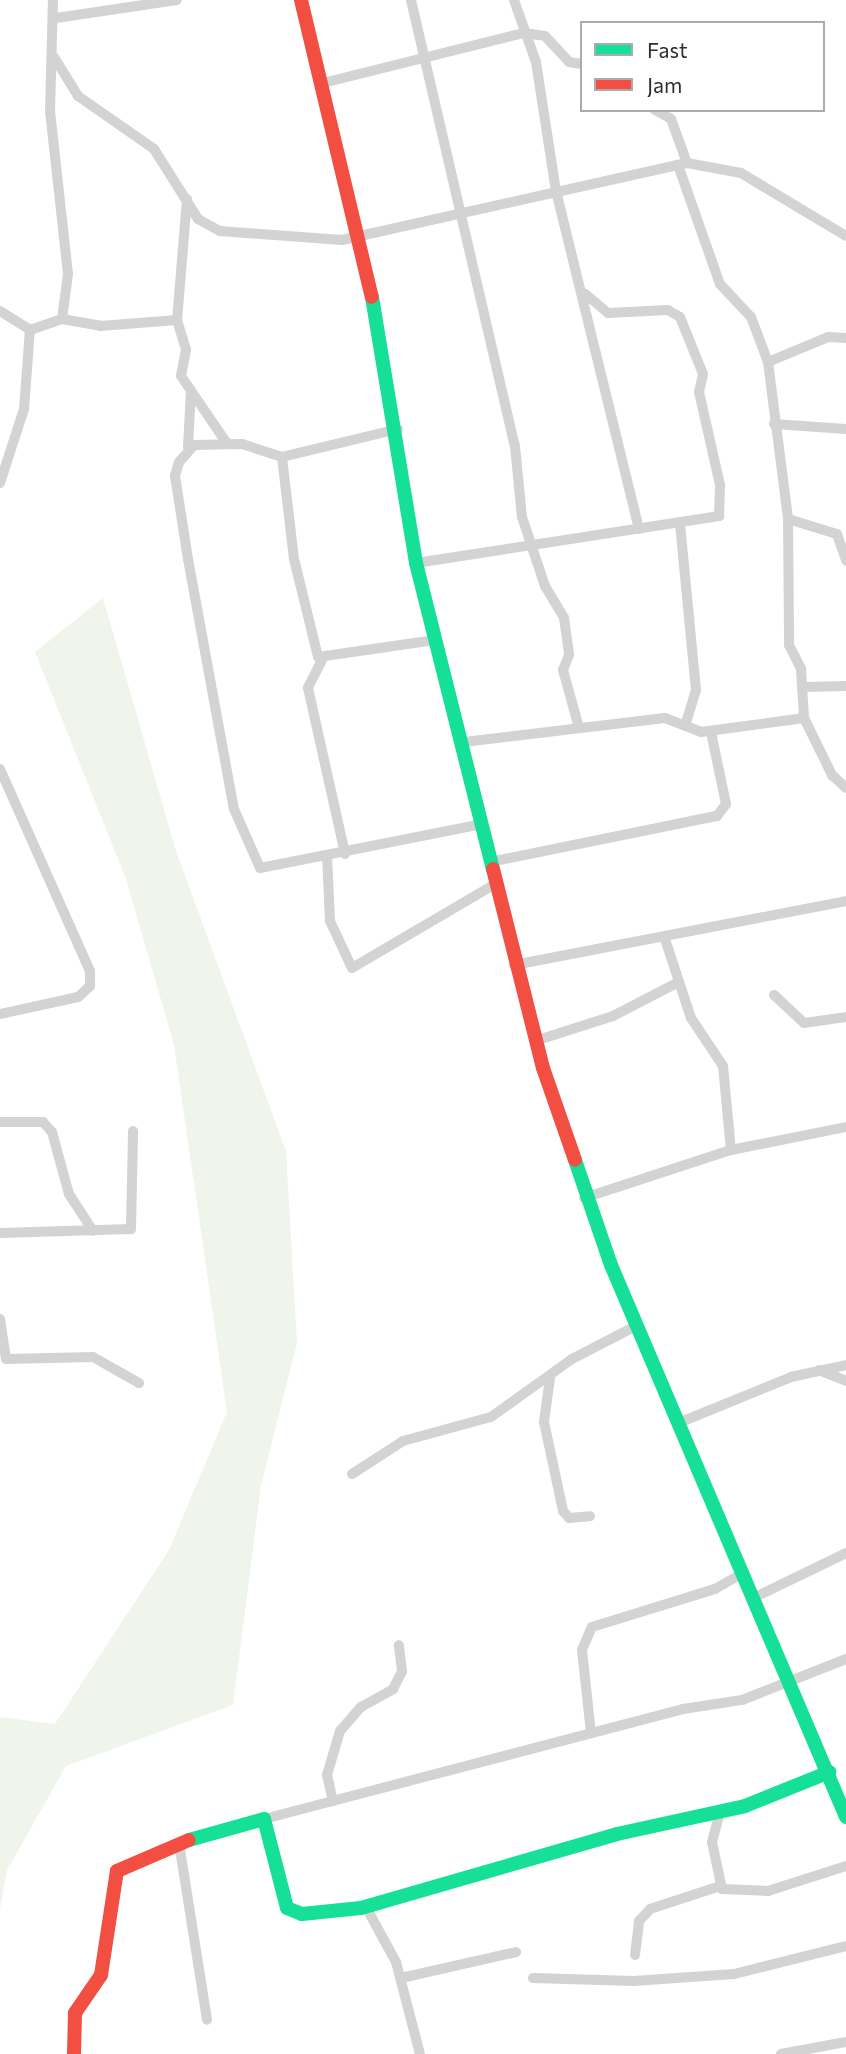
<!DOCTYPE html>
<html>
<head>
<meta charset="utf-8">
<style>
	body { margin:0 }
	#map { position:relative; width:846px; height:2054px; overflow:hidden; background:#fff; font-family:Commissioner,sans-serif }
	div>[style] { position:absolute }
	[style*='--x'] { left:calc(var(--x)*1px); top:calc(var(--y)*1px); width:calc(var(--w)*1px); rotate:calc(var(--a)*1deg) }
	.green>* { inset:0; background:#eff5eb }
	.street>* { height:10px; margin:-5px; padding:0 5px; transform-origin:5px; border-radius:5px; background:#d3d3d3 }
	.fast>* { height:14px; margin:-7px; padding:0 7px; transform-origin:7px; border-radius:7px; background:#16e098 }
	.jam>* { height:14px; margin:-7px; padding:0 7px; transform-origin:7px; border-radius:7px; background:#f24e42 }
	span { translate:-50% -50%; white-space:nowrap; text-align:center; line-height:1.15; -webkit-text-stroke:7px #fff; paint-order:stroke }
	.legend { position:absolute; left:580px; top:21px; width:245px; height:91px; box-sizing:border-box; background:#fff; border:2px solid #ababab; margin:0; padding:9px 12px; list-style:none; font-size:21px; color:#2e2e2e }
	.legend li { display:flex; align-items:center; gap:14px; height:35px }
	.legend b { width:35px; border:2px solid #ababab }
</style>
</head>
<body>
<div id="map">
	<div class="green">
		<i style="clip-path:polygon(103px 598px,176px 851px,286px 1151px,297px 1343px,261px 1486px,233px 1705px,66px 1766px,7px 1870px,0 1909px,0 1717px,55px 1724px,169px 1550px,227px 1412px,174px 1045px,126px 879px,35px 652px)"></i>
	</div>
	<div class="street">
		<i style="--x:411;--y:0;--w:458;--a:76.9"></i>
		<i style="--x:515;--y:446;--w:71;--a:84.4"></i>
		<i style="--x:522;--y:517;--w:73;--a:71.6"></i>
		<i style="--x:545;--y:586;--w:37;--a:59"></i>
		<i style="--x:564;--y:618;--w:37;--a:82"></i>
		<i style="--x:569;--y:655;--w:16;--a:112"></i>
		<i style="--x:563;--y:670;--w:56;--a:74.5"></i>
		<i style="--x:514;--y:0;--w:66;--a:70.5"></i>
		<i style="--x:536;--y:62;--w:131;--a:81.2"></i>
		<i style="--x:556;--y:191;--w:348;--a:76.2"></i>
		<i style="--x:56;--y:18;--w:122;--a:-8.5"></i>
		<i style="--x:54;--y:57;--w:46;--a:58.4"></i>
		<i style="--x:78;--y:96;--w:93;--a:34.9"></i>
		<i style="--x:154;--y:149;--w:83;--a:57.8"></i>
		<i style="--x:198;--y:219;--w:25;--a:29"></i>
		<i style="--x:220;--y:231;--w:122;--a:4.2"></i>
		<i style="--x:342;--y:240;--w:353;--a:-12.6"></i>
		<i style="--x:687;--y:163;--w:55;--a:10.5"></i>
		<i style="--x:741;--y:173;--w:122;--a:31"></i>
		<i style="--x:323;--y:83;--w:207;--a:-14"></i>
		<i style="--x:524;--y:33;--w:21;--a:8"></i>
		<i style="--x:545;--y:36;--w:35;--a:47"></i>
		<i style="--x:569;--y:62;--w:13;--a:9"></i>
		<i style="--x:655;--y:110;--w:18;--a:29"></i>
		<i style="--x:671;--y:119;--w:47;--a:70"></i>
		<i style="--x:678;--y:165;--w:126;--a:70.6"></i>
		<i style="--x:720;--y:284;--w:45;--a:46.8"></i>
		<i style="--x:751;--y:317;--w:48;--a:69.3"></i>
		<i style="--x:768;--y:362;--w:158;--a:82.7"></i>
		<i style="--x:788;--y:519;--w:126;--a:89.5"></i>
		<i style="--x:789;--y:645;--w:27;--a:63"></i>
		<i style="--x:801;--y:669;--w:49;--a:86.5"></i>
		<i style="--x:804;--y:718;--w:64;--a:63.8"></i>
		<i style="--x:832;--y:775;--w:19;--a:43"></i>
		<i style="--x:187;--y:199;--w:121;--a:94.7"></i>
		<i style="--x:177;--y:320;--w:31;--a:73"></i>
		<i style="--x:186;--y:350;--w:26;--a:101"></i>
		<i style="--x:181;--y:376;--w:80;--a:55.7"></i>
		<i style="--x:0;--y:311;--w:36;--a:32"></i>
		<i style="--x:62;--y:319;--w:39;--a:10"></i>
		<i style="--x:100;--y:326;--w:77;--a:-4.5"></i>
		<i style="--x:30;--y:330;--w:34;--a:-19"></i>
		<i style="--x:62;--y:319;--w:45;--a:-82.4"></i>
		<i style="--x:68;--y:274;--w:163;--a:-96.3"></i>
		<i style="--x:50;--y:112;--w:112;--a:-88.5"></i>
		<i style="--x:768;--y:362;--w:65;--a:-22.6"></i>
		<i style="--x:828;--y:337;--w:18;--a:3"></i>
		<i style="--x:774;--y:424;--w:72;--a:4"></i>
		<i style="--x:398;--y:429;--w:119;--a:166.4"></i>
		<i style="--x:282;--y:457;--w:42;--a:-162"></i>
		<i style="--x:242;--y:444;--w:48;--a:178.8"></i>
		<i style="--x:194;--y:445;--w:23;--a:131"></i>
		<i style="--x:179;--y:462;--w:15;--a:106"></i>
		<i style="--x:175;--y:476;--w:84;--a:81.1"></i>
		<i style="--x:188;--y:559;--w:254;--a:79.6"></i>
		<i style="--x:234;--y:809;--w:64;--a:66.2"></i>
		<i style="--x:260;--y:868;--w:226;--a:-11.2"></i>
		<i style="--x:188;--y:447;--w:57;--a:-87"></i>
		<i style="--x:282;--y:457;--w:103;--a:83.3"></i>
		<i style="--x:294;--y:559;--w:101;--a:76.2"></i>
		<i style="--x:318;--y:657;--w:118;--a:-8.3"></i>
		<i style="--x:0;--y:483;--w:78;--a:-72"></i>
		<i style="--x:24;--y:409;--w:79;--a:-85.7"></i>
		<i style="--x:788;--y:519;--w:51;--a:17"></i>
		<i style="--x:837;--y:534;--w:28;--a:71"></i>
		<i style="--x:680;--y:524;--w:167;--a:84.5"></i>
		<i style="--x:696;--y:690;--w:37;--a:107"></i>
		<i style="--x:416;--y:563;--w:307;--a:-8.8"></i>
		<i style="--x:719;--y:516;--w:31;--a:-88"></i>
		<i style="--x:720;--y:485;--w:95;--a:-102.7"></i>
		<i style="--x:699;--y:392;--w:18;--a:-77"></i>
		<i style="--x:703;--y:374;--w:61;--a:-112"></i>
		<i style="--x:680;--y:317;--w:14;--a:-150"></i>
		<i style="--x:668;--y:310;--w:60;--a:177.1"></i>
		<i style="--x:608;--y:313;--w:30;--a:-140"></i>
		<i style="--x:322;--y:660;--w:31;--a:117"></i>
		<i style="--x:308;--y:688;--w:170;--a:77.4"></i>
		<i style="--x:805;--y:687;--w:41;--a:-1.4"></i>
		<i style="--x:464;--y:742;--w:202;--a:-6.8"></i>
		<i style="--x:665;--y:718;--w:39;--a:21"></i>
		<i style="--x:701;--y:732;--w:104;--a:-7.7"></i>
		<i style="--x:0;--y:769;--w:221;--a:66"></i>
		<i style="--x:90;--y:971;--w:15;--a:90"></i>
		<i style="--x:90;--y:986;--w:16;--a:137"></i>
		<i style="--x:78;--y:997;--w:80;--a:167.7"></i>
		<i style="--x:327;--y:855;--w:66;--a:87.4"></i>
		<i style="--x:330;--y:921;--w:52;--a:64.9"></i>
		<i style="--x:352;--y:968;--w:166;--a:-30.4"></i>
		<i style="--x:490;--y:862;--w:232;--a:-11.5"></i>
		<i style="--x:717;--y:816;--w:15;--a:-53"></i>
		<i style="--x:726;--y:804;--w:74;--a:-101.8"></i>
		<i style="--x:665;--y:939;--w:83;--a:71.8"></i>
		<i style="--x:691;--y:1018;--w:58;--a:56.3"></i>
		<i style="--x:723;--y:1066;--w:84;--a:84.6"></i>
		<i style="--x:514;--y:965;--w:338;--a:-10.9"></i>
		<i style="--x:774;--y:995;--w:41;--a:43"></i>
		<i style="--x:804;--y:1023;--w:42;--a:-8.1"></i>
		<i style="--x:535;--y:1041;--w:82;--a:-17.8"></i>
		<i style="--x:613;--y:1016;--w:74;--a:-27.3"></i>
		<i style="--x:0;--y:1122;--w:43;--a:0"></i>
		<i style="--x:43;--y:1122;--w:13;--a:48"></i>
		<i style="--x:52;--y:1132;--w:64;--a:74.7"></i>
		<i style="--x:69;--y:1194;--w:44;--a:57"></i>
		<i style="--x:584;--y:1198;--w:155;--a:-18.1"></i>
		<i style="--x:731;--y:1150;--w:117;--a:-11.3"></i>
		<i style="--x:0;--y:1233;--w:131;--a:-1.7"></i>
		<i style="--x:131;--y:1229;--w:98;--a:-88.8"></i>
		<i style="--x:0;--y:1319;--w:40;--a:81.5"></i>
		<i style="--x:6;--y:1359;--w:87;--a:-1.3"></i>
		<i style="--x:93;--y:1357;--w:53;--a:29.5"></i>
		<i style="--x:819;--y:1370;--w:29;--a:22"></i>
		<i style="--x:550;--y:1378;--w:44;--a:97.8"></i>
		<i style="--x:544;--y:1422;--w:91;--a:77.9"></i>
		<i style="--x:563;--y:1511;--w:9;--a:49"></i>
		<i style="--x:569;--y:1518;--w:21;--a:-5"></i>
		<i style="--x:681;--y:1422;--w:119;--a:-22.2"></i>
		<i style="--x:791;--y:1377;--w:56;--a:-12.3"></i>
		<i style="--x:352;--y:1474;--w:61;--a:-32.9"></i>
		<i style="--x:403;--y:1441;--w:91;--a:-15.3"></i>
		<i style="--x:491;--y:1417;--w:100;--a:-35.6"></i>
		<i style="--x:572;--y:1359;--w:74;--a:-27.3"></i>
		<i style="--x:751;--y:1599;--w:106;--a:-25.8"></i>
		<i style="--x:591;--y:1733;--w:83;--a:-96.2"></i>
		<i style="--x:582;--y:1650;--w:25;--a:-67"></i>
		<i style="--x:592;--y:1627;--w:129;--a:-17.2"></i>
		<i style="--x:715;--y:1589;--w:30;--a:-30"></i>
		<i style="--x:333;--y:1801;--w:27;--a:-103"></i>
		<i style="--x:327;--y:1775;--w:46;--a:-73.5"></i>
		<i style="--x:340;--y:1731;--w:32;--a:-49"></i>
		<i style="--x:361;--y:1707;--w:37;--a:-29"></i>
		<i style="--x:393;--y:1689;--w:20;--a:-63"></i>
		<i style="--x:402;--y:1671;--w:26;--a:-97"></i>
		<i style="--x:720;--y:1812;--w:31;--a:105"></i>
		<i style="--x:712;--y:1842;--w:48;--a:78"></i>
		<i style="--x:722;--y:1889;--w:46;--a:2.5"></i>
		<i style="--x:768;--y:1891;--w:82;--a:-17.8"></i>
		<i style="--x:264;--y:1819;--w:433;--a:-14.7"></i>
		<i style="--x:683;--y:1709;--w:60;--a:-8.7"></i>
		<i style="--x:742;--y:1700;--w:112;--a:-21.5"></i>
		<i style="--x:179;--y:1843;--w:179;--a:81"></i>
		<i style="--x:366;--y:1907;--w:63;--a:61.4"></i>
		<i style="--x:396;--y:1962;--w:95;--a:75.4"></i>
		<i style="--x:635;--y:1955;--w:34;--a:-83"></i>
		<i style="--x:639;--y:1921;--w:16;--a:-47"></i>
		<i style="--x:650;--y:1909;--w:74;--a:-18.2"></i>
		<i style="--x:401;--y:1978;--w:118;--a:-12.7"></i>
		<i style="--x:533;--y:1978;--w:101;--a:1.7"></i>
		<i style="--x:634;--y:1981;--w:100;--a:-4"></i>
		<i style="--x:734;--y:1974;--w:115;--a:-14"></i>
		<i style="--x:781;--y:2054;--w:66;--a:-10.5"></i>
	</div>
	<div class="fast">
		<i style="--x:372;--y:297;--w:270;--a:80.6"></i>
		<i style="--x:416;--y:563;--w:316;--a:75.9"></i>
		<i style="--x:575;--y:1160;--w:111;--a:71.1"></i>
		<i style="--x:611;--y:1265;--w:600;--a:66.94"></i>
		<i style="--x:189;--y:1840;--w:78;--a:-15.6"></i>
		<i style="--x:264;--y:1819;--w:92;--a:75.5"></i>
		<i style="--x:287;--y:1908;--w:16;--a:22"></i>
		<i style="--x:302;--y:1914;--w:59;--a:-5.8"></i>
		<i style="--x:361;--y:1908;--w:266;--a:-16.1"></i>
		<i style="--x:617;--y:1834;--w:131;--a:-12.3"></i>
		<i style="--x:745;--y:1806;--w:91;--a:-22"></i>
	</div>
	<div class="jam">
		<i style="--x:301;--y:0;--w:305;--a:76.6"></i>
		<i style="--x:493;--y:869;--w:205;--a:75.9"></i>
		<i style="--x:543;--y:1068;--w:97;--a:70.8"></i>
		<i style="--x:74;--y:2054;--w:41;--a:-88.6"></i>
		<i style="--x:75;--y:2013;--w:46;--a:-55.6"></i>
		<i style="--x:101;--y:1975;--w:105;--a:-81.3"></i>
		<i style="--x:117;--y:1871;--w:78;--a:-23.3"></i>
	</div>
	<ul class="legend">
	<li><b style="height:9px;background:#16e098"></b>Fast</li>
	<li><b style="height:9px;background:#f24e42"></b>Jam</li>
	</ul>
</div>
</body>
</html>
